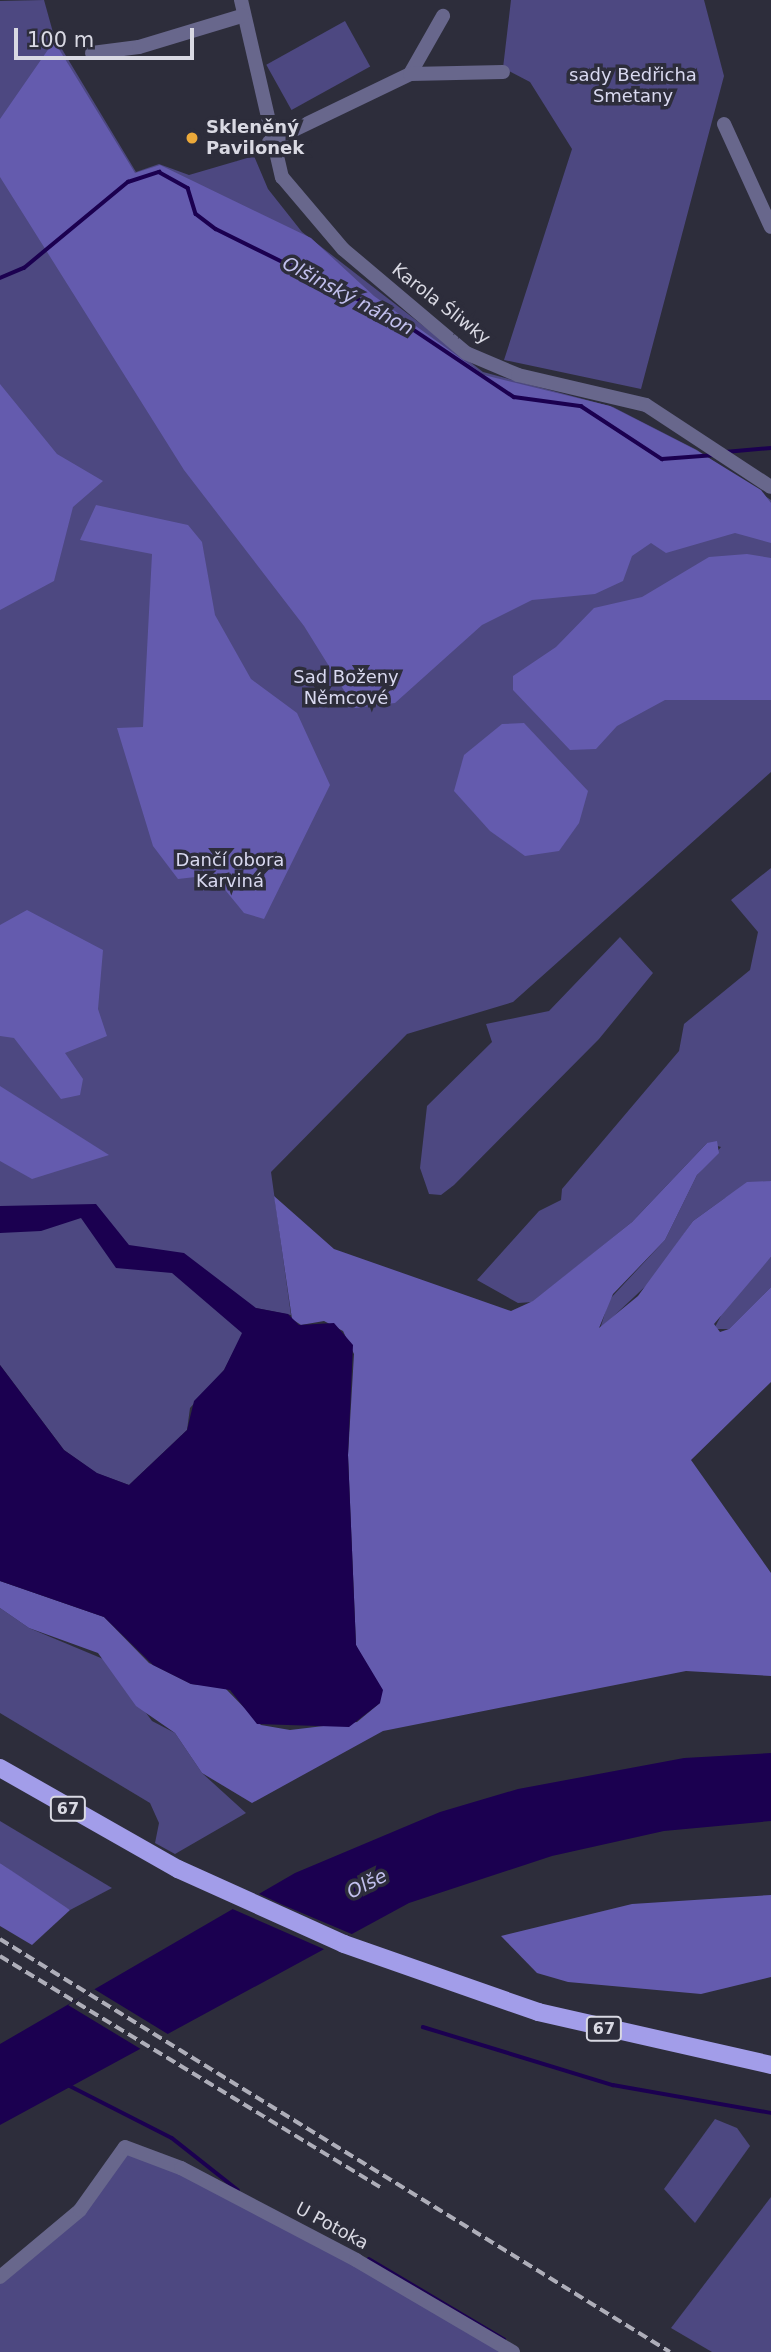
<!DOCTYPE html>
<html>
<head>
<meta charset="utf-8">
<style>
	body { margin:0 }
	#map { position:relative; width:771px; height:2352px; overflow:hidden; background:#2d2d3b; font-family:"DejaVu Sans",sans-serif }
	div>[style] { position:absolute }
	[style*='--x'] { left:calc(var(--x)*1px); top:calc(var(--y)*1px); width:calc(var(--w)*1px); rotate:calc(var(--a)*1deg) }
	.green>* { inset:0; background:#4d4881; transform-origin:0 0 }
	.forest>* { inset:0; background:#645bae }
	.water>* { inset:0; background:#1b0050 }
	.pier>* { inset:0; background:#2d2d3b }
	.stream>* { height:3.5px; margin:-1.75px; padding:0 1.75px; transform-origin:1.75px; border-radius:1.75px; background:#1b0050 }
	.minor>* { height:14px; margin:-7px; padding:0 7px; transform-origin:7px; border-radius:7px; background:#68678c }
	.major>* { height:18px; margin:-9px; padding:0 9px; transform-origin:9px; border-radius:9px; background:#a29de9 }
	.rail>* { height:3.5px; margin-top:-1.75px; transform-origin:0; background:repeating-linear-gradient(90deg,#aeaeb9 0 10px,transparent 0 15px) }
	.dots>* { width:19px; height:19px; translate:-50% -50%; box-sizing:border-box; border:4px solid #2d2d3b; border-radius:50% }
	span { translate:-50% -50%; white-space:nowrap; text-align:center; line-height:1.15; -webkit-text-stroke:7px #2d2d3b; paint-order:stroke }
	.shield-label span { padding:2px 5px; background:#2d2d3b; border:2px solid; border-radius:5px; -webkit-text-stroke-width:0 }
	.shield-label { font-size:16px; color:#d9d9e3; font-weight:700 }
	.park-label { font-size:18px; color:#d9d9f0 }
	.poi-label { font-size:18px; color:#d9d9e3; font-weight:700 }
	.left { translate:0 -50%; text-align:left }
	.street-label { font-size:18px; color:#d9d9e3 }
	.water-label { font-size:19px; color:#c2c0ee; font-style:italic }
	.scale { position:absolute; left:14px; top:28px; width:180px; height:32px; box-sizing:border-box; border:4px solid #d9d9e3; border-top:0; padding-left:9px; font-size:21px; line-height:24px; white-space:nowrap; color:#d9d9e3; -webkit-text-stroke:5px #2d2d3b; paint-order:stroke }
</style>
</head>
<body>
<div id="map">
	<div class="green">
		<i style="clip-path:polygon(44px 0,54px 36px,136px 172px,159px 164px,189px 175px,254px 156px,268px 189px,302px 232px,483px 372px,613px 407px,697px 450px,771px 500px,771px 772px,513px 1002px,407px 1034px,271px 1172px,291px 1315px,256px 1308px,224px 1370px,190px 1408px,187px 1430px,129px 1485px,96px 1473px,64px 1450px,0 1365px,0 1px)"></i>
		<i style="clip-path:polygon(511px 0,704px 0,724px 76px,641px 389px,504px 360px,572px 149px,530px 82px,503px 68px)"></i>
		<i style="left:345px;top:21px;width:52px;height:90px;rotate:61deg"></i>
		<i style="clip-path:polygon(771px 868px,771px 1181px,725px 1198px,693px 1221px,651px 1281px,600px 1329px,609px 1300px,665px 1240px,697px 1175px,721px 1147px,707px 1143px,632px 1222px,533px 1302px,518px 1303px,477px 1280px,539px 1211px,561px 1200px,562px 1189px,679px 1051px,684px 1024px,750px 970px,758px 932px,731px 900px)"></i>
		<i style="clip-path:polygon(620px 937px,653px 973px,599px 1039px,454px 1185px,441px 1195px,429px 1194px,420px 1168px,427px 1106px,492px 1042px,486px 1024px,549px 1011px)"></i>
		<i style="clip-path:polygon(771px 1257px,771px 1287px,729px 1329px,714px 1329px,727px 1304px)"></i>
		<i style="clip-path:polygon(0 1608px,29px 1628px,108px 1661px,152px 1721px,175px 1733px,202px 1773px,246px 1813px,175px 1854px,155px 1843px,159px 1823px,150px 1803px,0 1713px)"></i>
		<i style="clip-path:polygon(0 1821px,112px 1888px,70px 1910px,54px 1902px,0 1863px)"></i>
		<i style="clip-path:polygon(715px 2119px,737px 2128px,750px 2146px,695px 2223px,664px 2189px)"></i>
		<i style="clip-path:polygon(125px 2147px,181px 2168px,513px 2352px,0 2352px,0 2277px,80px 2210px)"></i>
		<i style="clip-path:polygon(771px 2197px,771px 2352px,712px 2352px,671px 2328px)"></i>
	</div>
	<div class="forest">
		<i style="clip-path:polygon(54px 41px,135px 173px,160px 165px,311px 238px,374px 296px,484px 375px,610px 406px,696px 450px,761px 490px,771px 503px,771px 543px,735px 533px,666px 553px,651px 543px,632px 556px,623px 581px,595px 594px,532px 600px,482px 625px,395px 703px,355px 708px,304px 626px,184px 470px,0 177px,0 119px)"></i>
		<i style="clip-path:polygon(0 384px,57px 454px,103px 481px,73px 507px,54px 581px,0 610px)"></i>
		<i style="clip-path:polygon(96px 505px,188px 525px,202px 542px,215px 615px,251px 679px,297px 713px,330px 785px,264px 919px,244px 913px,213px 875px,178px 879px,153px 846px,117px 728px,143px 727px,152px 554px,80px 540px)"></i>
		<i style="clip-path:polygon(747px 554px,771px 558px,771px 700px,665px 700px,617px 726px,596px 749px,570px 750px,513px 690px,513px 676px,556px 647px,594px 608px,642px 597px,709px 557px)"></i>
		<i style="clip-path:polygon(524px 723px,588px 791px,579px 823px,559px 851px,525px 856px,490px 831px,454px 791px,464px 755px,502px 724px)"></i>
		<i style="clip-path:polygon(27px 910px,103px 950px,98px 1009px,107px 1036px,65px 1053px,83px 1079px,80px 1095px,61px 1099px,14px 1038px,0 1036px,0 925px)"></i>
		<i style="clip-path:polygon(0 1086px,109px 1155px,32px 1179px,0 1161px)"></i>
		<i style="clip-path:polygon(717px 1141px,719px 1153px,697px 1175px,665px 1240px,613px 1294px,599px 1328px,638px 1296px,693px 1221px,747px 1182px,771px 1181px,771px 1257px,714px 1324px,720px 1332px,729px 1329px,771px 1287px,771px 1382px,691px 1460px,771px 1573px,771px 1676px,686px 1671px,383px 1731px,252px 1803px,202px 1773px,175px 1733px,136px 1706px,98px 1653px,29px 1628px,0 1608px,0 1581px,104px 1617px,149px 1663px,191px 1684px,224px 1687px,261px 1725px,290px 1730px,357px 1722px,380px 1703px,356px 1645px,348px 1455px,354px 1354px,343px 1331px,324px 1321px,301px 1325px,292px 1319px,274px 1196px,334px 1249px,511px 1311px,533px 1301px,632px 1222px,707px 1143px)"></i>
		<i style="clip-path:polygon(0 1863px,70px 1910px,32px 1945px,0 1926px)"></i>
		<i style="clip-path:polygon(771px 1895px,771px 1977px,701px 1994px,568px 1982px,537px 1973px,501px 1936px,632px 1904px)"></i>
	</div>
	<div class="water">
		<i style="clip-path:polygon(96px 1204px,129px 1245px,184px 1253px,256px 1308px,288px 1314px,299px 1325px,334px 1323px,353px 1345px,348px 1455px,356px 1645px,383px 1690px,380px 1703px,349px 1727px,257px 1724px,230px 1690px,191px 1684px,153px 1665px,104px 1617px,0 1581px,0 1365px,64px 1450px,97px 1473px,129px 1485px,187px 1430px,194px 1401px,224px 1370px,242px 1333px,172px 1273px,116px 1268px,81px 1218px,41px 1231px,0 1233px,0 1206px)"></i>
		<i style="clip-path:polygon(771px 1753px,771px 1821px,664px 1831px,552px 1856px,409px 1903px,0 2125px,0 2044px,295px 1873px,440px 1812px,518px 1789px,684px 1758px)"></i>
	</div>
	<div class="pier">
		<i style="clip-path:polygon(255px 1892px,283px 1905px,354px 1935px,326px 1950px,228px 1907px)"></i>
		<i style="clip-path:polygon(94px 1989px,171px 2036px,144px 2051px,68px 2005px)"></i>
	</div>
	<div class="stream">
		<i style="--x:0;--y:278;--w:26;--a:-23"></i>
		<i style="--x:24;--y:268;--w:135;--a:-39.6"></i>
		<i style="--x:128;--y:182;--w:33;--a:-18"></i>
		<i style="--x:159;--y:172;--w:33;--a:29"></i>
		<i style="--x:188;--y:188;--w:27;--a:73"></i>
		<i style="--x:196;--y:214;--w:25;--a:37"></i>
		<i style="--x:216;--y:229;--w:201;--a:26.3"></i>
		<i style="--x:396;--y:318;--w:142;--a:33.8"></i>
		<i style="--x:514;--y:397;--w:68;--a:7.7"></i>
		<i style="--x:581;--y:406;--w:97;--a:33.2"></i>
		<i style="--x:662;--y:459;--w:53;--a:-4.3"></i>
		<i style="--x:725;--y:452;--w:46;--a:-5"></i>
		<i style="--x:423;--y:2027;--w:199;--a:17"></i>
		<i style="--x:613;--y:2085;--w:160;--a:10"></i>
		<i style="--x:70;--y:2086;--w:114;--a:27"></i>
		<i style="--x:172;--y:2138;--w:84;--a:38.2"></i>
		<i style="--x:369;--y:2259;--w:157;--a:30.7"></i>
	</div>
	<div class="minor">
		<i style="--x:241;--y:0;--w:182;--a:77"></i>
		<i style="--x:282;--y:177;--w:94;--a:49.7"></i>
		<i style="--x:343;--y:249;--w:161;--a:40.2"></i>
		<i style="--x:466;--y:353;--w:56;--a:22.9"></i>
		<i style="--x:518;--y:375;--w:131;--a:13.2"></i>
		<i style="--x:646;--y:405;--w:149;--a:33.3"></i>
		<i style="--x:92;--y:53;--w:47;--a:-7.3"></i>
		<i style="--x:139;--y:47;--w:108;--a:-16.8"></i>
		<i style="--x:410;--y:74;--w:67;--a:-60.4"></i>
		<i style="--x:724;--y:124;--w:113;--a:65.5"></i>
		<i style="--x:269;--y:142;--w:157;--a:-25.7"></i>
		<i style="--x:410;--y:74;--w:93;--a:-1.2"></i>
		<i style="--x:0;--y:2277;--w:104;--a:-39.9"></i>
		<i style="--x:80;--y:2210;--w:77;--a:-54.5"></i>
		<i style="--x:125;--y:2147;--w:60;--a:20.6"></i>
		<i style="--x:181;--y:2168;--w:198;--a:27.7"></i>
		<i style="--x:356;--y:2260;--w:182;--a:30.4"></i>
	</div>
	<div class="major">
		<i style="--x:0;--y:1768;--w:205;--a:29.6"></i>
		<i style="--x:178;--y:1869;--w:182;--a:24.3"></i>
		<i style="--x:344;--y:1944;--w:206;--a:19.3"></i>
		<i style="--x:538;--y:2012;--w:239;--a:12.8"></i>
	</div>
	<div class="rail">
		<i style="--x:0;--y:1939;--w:787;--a:31.65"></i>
		<i style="--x:0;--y:1956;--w:445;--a:31.3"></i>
	</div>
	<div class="dots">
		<i style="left:192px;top:138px;background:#eca93a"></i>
	</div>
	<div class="shield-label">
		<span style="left:68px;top:1809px">67</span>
		<span style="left:604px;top:2029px">67</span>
	</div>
	<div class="park-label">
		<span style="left:633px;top:86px">sady Bedřicha<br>Smetany</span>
		<span style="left:346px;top:688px">Sad Boženy<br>Němcové</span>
		<span style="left:230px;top:871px">Dančí obora<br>Karviná</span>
	</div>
	<div class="poi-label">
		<span class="left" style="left:206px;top:138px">Skleněný<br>Pavilonek</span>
	</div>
	<div class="street-label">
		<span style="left:441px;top:304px;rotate:38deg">Karola Śliwky</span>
		<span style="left:332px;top:2226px;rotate:28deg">U Potoka</span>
	</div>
	<div class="water-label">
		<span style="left:348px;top:296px;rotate:28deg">Olšinský náhon</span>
		<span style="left:367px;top:1884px;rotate:-27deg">Olše</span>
	</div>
	<div class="scale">100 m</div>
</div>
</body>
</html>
